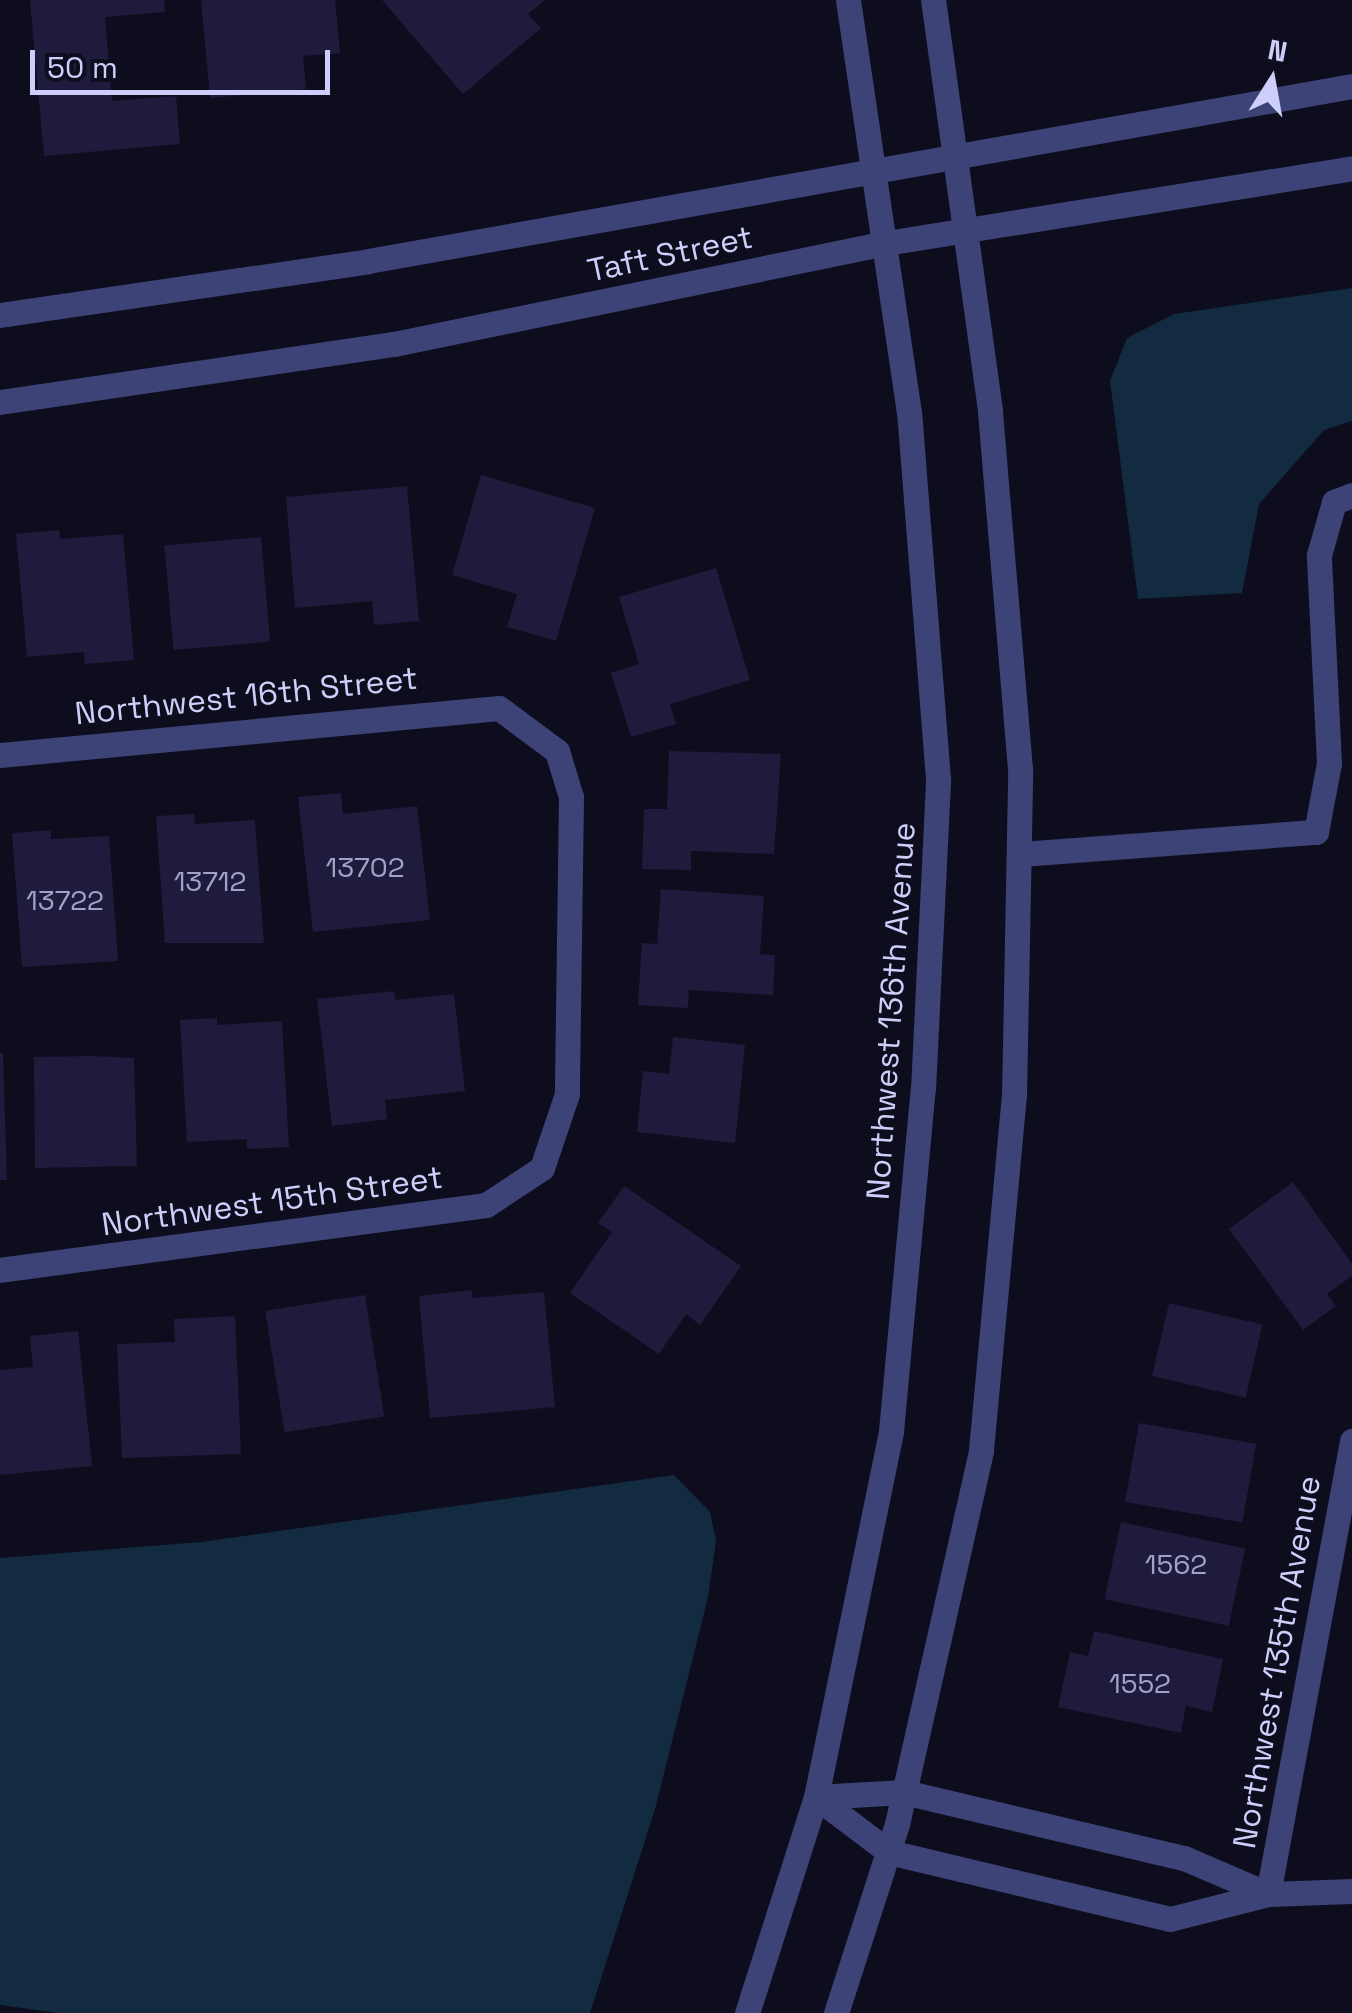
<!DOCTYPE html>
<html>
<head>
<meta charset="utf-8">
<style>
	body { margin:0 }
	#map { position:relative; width:1352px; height:2013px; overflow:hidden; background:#0e0d1d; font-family:"Space Grotesk",sans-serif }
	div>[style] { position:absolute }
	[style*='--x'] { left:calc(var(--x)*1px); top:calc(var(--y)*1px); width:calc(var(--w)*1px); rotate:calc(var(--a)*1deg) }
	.water>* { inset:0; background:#122b41 }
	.building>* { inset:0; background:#1e1b3c; transform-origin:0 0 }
	.minor>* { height:25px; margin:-12.5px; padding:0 12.5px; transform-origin:12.5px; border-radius:12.5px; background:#3d4277 }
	span { translate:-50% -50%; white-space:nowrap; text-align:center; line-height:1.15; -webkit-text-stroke:9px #0e0d1d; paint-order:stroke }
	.number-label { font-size:28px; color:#a2a1ca }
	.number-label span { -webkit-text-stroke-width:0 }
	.street-label { font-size:32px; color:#cecefa }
	.north { position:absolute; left:1222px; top:30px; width:100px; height:100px; -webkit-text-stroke:8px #0e0d1d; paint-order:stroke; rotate:11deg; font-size:28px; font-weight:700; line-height:40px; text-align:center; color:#cecefa }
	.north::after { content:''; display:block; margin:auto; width:35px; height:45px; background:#cecefa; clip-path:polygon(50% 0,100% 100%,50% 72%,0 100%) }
	.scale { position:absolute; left:30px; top:50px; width:300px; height:45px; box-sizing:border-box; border:5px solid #cecefa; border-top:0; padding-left:12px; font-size:30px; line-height:35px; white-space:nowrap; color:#cecefa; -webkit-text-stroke:8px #0e0d1d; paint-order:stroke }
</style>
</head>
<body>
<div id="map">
	<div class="water">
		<i style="clip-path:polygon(1352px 288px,1352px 421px,1324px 430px,1259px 504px,1242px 593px,1138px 599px,1110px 381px,1127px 338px,1174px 314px)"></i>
		<i style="clip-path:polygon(674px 1475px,710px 1512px,716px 1541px,708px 1597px,655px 1809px,590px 2013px,58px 2013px,0 2005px,0 1558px,201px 1542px)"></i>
	</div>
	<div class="building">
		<i style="clip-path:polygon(30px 0,164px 0,165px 12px,105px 17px,112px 101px,176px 96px,180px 144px,44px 156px)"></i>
		<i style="clip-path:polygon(201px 0,335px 0,340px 53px,303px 56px,306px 89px,210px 98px)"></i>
		<i style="clip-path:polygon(382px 0,545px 0,528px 14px,541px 28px,463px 94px)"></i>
		<i style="clip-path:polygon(481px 475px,595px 508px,556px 641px,507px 627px,517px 594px,452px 575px)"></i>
		<i style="clip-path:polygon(407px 486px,419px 621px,374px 625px,372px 601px,295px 608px,286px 497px)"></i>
		<i style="clip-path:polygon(59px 530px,60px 539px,123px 534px,134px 660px,85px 664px,84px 652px,27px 657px,16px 534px)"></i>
		<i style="left:261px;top:537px;width:105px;height:97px;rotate:85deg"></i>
		<i style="clip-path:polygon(716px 568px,750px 680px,670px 704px,676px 724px,631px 737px,611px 673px,639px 664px,619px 597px)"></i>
		<i style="clip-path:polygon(669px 751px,781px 754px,774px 854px,691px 851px,691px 870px,642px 869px,644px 809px,667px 809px)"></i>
		<i style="clip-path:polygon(341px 793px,343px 814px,417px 806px,430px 920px,313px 932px,298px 797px)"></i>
		<i style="clip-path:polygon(194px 814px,195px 824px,255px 820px,264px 943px,165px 943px,156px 816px)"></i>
		<i style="clip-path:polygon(51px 830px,51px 839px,109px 836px,118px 961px,22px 967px,12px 833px)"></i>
		<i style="clip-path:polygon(661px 889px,764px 896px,760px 954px,775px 955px,773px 995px,689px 990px,688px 1008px,638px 1005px,642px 943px,657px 944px)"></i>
		<i style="clip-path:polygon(394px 991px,396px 1000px,454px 994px,465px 1091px,385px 1100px,387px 1119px,332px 1126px,317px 999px)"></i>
		<i style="clip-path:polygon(217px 1018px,217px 1025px,282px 1021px,289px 1147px,247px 1149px,247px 1139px,187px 1142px,180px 1020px)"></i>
		<i style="clip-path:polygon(673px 1037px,745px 1045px,735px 1143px,637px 1132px,643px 1071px,669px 1074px)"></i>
		<i style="clip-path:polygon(0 1053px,3px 1053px,7px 1180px,0 1180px)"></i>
		<i style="clip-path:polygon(93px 1056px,134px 1058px,137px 1166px,35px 1168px,34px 1057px)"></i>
		<i style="clip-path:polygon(1293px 1182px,1352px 1264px,1352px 1276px,1327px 1294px,1336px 1306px,1303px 1330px,1229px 1229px)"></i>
		<i style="clip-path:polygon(624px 1186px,741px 1266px,700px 1325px,686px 1314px,659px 1354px,570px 1293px,612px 1232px,598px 1223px)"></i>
		<i style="clip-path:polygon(472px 1290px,473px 1298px,544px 1292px,555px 1407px,430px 1418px,419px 1296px)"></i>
		<i style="left:365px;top:1295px;width:123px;height:101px;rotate:81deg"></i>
		<i style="left:1169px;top:1303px;width:96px;height:75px;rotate:13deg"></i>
		<i style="clip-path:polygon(235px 1316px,241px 1454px,122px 1458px,117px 1344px,175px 1342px,174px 1319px)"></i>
		<i style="clip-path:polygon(78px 1331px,92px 1466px,0 1475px,0 1370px,33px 1367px,30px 1336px)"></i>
		<i style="left:1139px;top:1423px;width:119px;height:80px;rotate:10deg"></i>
		<i style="left:1121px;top:1522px;width:127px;height:79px;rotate:12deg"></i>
		<i style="clip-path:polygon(1094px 1631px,1223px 1659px,1212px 1712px,1186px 1706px,1181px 1733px,1058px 1707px,1070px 1652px,1088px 1656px)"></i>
	</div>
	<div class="minor">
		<i style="--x:0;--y:315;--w:372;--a:-8.3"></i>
		<i style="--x:368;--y:261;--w:999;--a:-10.08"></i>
		<i style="--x:0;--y:402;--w:398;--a:-8.4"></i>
		<i style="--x:394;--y:344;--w:502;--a:-11.6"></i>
		<i style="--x:886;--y:243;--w:472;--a:-9.1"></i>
		<i style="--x:0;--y:755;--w:501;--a:-5.38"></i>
		<i style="--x:499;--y:708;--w:72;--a:36.6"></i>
		<i style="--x:557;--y:751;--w:48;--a:73.1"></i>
		<i style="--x:571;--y:797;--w:297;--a:90.8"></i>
		<i style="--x:567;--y:1094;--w:78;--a:108.7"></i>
		<i style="--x:542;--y:1168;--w:67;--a:146.5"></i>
		<i style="--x:486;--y:1205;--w:490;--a:172.4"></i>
		<i style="--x:1021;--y:854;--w:296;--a:-4.3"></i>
		<i style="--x:1316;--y:832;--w:70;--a:-79.3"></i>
		<i style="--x:1329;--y:763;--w:208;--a:-92.8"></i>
		<i style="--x:1319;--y:555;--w:55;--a:-74.2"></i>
		<i style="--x:1334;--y:502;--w:19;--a:-21"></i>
		<i style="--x:816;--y:1797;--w:91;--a:37"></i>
		<i style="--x:889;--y:1852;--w:289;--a:13.4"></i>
		<i style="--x:1170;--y:1919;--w:101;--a:-14.3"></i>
		<i style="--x:1268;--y:1894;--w:84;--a:-2"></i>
		<i style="--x:816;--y:1797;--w:88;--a:-3.3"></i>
		<i style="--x:904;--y:1792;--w:288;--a:13.3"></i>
		<i style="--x:1184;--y:1858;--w:91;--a:23.2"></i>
		<i style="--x:1268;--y:1894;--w:461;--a:-79.5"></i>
		<i style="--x:747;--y:2013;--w:227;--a:-72.3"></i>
		<i style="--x:816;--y:1797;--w:374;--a:-78.4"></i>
		<i style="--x:891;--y:1431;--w:343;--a:-84.7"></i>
		<i style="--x:923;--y:1089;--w:310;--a:-87.2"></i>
		<i style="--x:938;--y:779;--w:367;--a:-94.5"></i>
		<i style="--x:909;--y:413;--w:417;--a:-98.4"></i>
		<i style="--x:836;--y:2013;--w:199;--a:-72.1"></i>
		<i style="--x:897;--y:1824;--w:383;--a:-77.3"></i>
		<i style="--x:981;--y:1450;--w:356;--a:-84.7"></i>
		<i style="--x:1014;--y:1096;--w:327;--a:-88.9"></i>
		<i style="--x:1020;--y:769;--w:360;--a:-94.8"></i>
		<i style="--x:990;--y:410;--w:414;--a:-97.9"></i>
	</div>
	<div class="number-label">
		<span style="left:365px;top:867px">13702</span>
		<span style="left:210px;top:881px">13712</span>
		<span style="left:65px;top:900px">13722</span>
		<span style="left:1176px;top:1564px">1562</span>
		<span style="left:1140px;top:1683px">1552</span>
	</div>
	<div class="street-label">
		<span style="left:670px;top:254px;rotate:-12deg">Taft Street</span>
		<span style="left:246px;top:696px;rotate:-6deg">Northwest 16th Street</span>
		<span style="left:891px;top:1011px;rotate:-86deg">Northwest 136th Avenue</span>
		<span style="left:272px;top:1201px;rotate:-8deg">Northwest 15th Street</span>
		<span style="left:1277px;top:1662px;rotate:-80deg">Northwest 135th Avenue</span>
	</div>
	<div class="north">N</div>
	<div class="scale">50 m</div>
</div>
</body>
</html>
